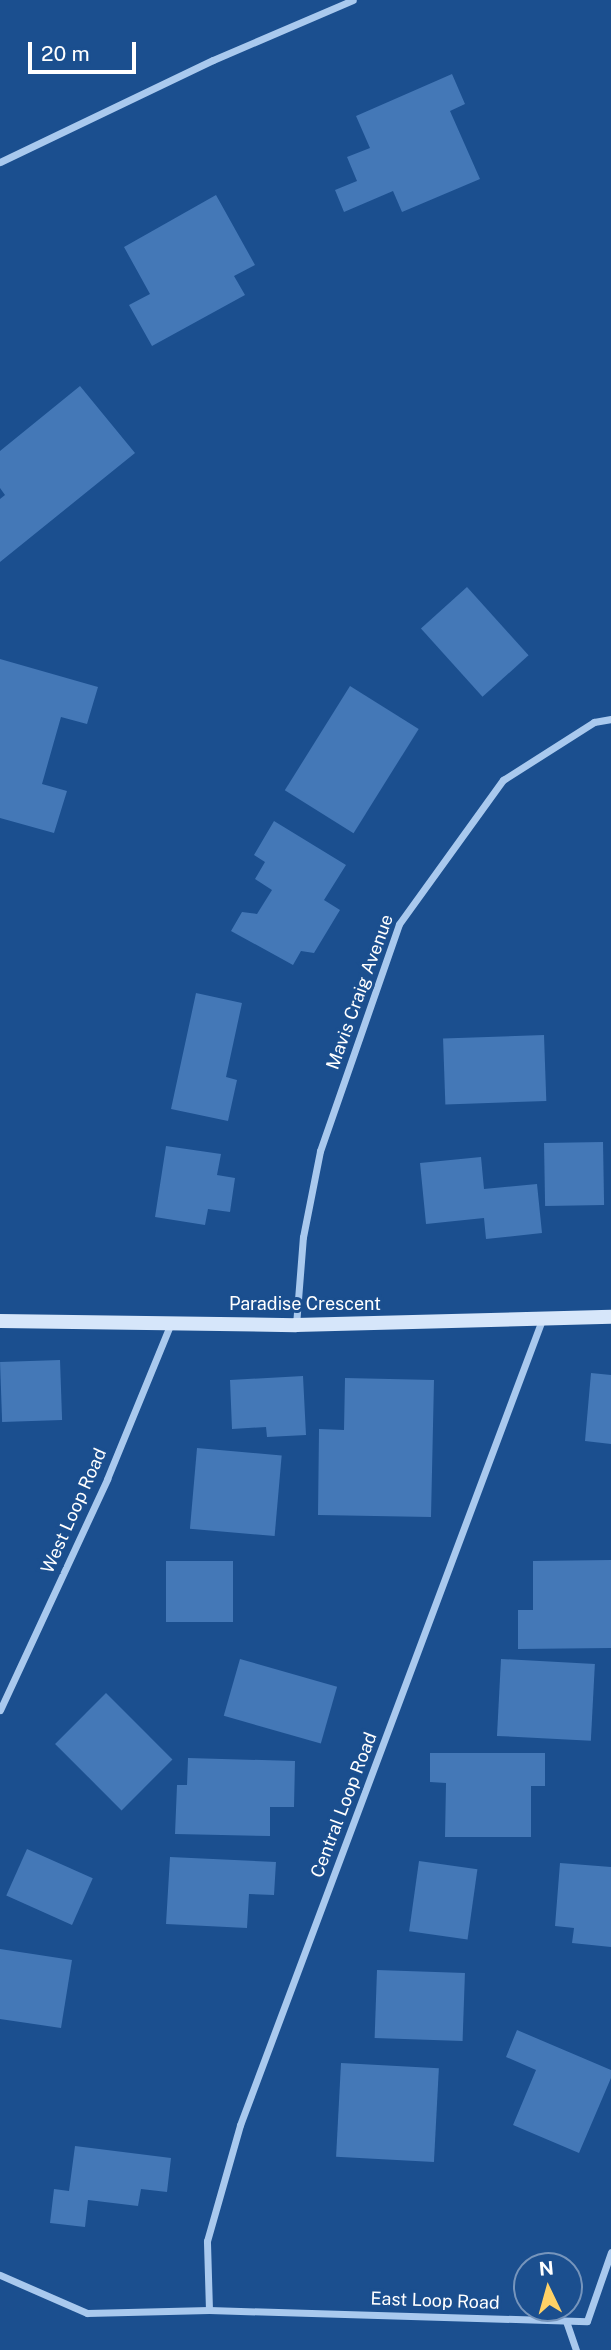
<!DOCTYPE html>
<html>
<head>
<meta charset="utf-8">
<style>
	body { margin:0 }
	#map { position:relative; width:611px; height:2350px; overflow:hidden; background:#1b4f8f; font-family:"Public Sans",sans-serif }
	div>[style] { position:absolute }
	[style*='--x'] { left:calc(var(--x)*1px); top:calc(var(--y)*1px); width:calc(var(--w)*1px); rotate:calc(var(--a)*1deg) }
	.building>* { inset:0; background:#4478b7; transform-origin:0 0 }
	.street>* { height:7px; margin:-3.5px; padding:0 3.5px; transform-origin:3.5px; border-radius:3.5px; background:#a9c9ee }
	.secondary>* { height:14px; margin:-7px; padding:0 7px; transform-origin:7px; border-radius:7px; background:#d6e6fa }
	span { translate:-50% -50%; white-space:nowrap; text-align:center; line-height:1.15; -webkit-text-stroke:6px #1b4f8f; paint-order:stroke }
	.street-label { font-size:18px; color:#fff }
	.north { position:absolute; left:513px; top:2252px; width:70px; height:70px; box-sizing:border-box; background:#1b4f8f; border:2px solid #7695bc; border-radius:50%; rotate:355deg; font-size:19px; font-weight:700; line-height:28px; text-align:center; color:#fff }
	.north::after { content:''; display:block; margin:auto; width:24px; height:32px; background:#ffd166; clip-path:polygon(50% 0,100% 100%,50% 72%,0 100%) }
	.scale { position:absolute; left:28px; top:42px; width:108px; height:32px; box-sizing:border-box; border:4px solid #fff; border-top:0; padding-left:9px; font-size:21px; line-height:24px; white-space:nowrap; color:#fff; -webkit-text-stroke:5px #1b4f8f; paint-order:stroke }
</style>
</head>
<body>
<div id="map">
	<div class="building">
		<i style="clip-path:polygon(452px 74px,465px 104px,450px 111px,480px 179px,402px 212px,393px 191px,344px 212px,335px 190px,357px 181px,347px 157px,370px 148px,356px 116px)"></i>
		<i style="clip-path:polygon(216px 195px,255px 265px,234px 276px,245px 295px,152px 346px,129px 305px,150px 294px,124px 247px)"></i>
		<i style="clip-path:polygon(80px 386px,135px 453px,0 562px,0 499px,5px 495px,0 488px,0 451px)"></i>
		<i style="left:467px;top:587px;width:92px;height:62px;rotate:48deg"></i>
		<i style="clip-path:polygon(0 659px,98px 687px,87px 724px,61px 717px,42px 784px,67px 791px,54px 833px,0 818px)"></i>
		<i style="left:350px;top:686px;width:81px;height:123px;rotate:32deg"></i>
		<i style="clip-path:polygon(274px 821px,346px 865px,324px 900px,340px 910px,314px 953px,301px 951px,293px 965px,231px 931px,242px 912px,257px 914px,272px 890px,255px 879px,265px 862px,254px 855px)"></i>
		<i style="clip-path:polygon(196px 993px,242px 1003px,226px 1077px,237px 1080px,228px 1121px,171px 1109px)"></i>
		<i style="left:544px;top:1035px;width:66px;height:101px;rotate:88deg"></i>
		<i style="left:603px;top:1142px;width:63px;height:59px;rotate:89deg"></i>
		<i style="clip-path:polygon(166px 1146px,221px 1154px,217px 1175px,235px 1178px,230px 1212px,208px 1209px,205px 1225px,155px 1217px)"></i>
		<i style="clip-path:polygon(481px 1157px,484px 1189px,537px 1184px,542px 1233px,486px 1239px,484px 1218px,426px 1224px,420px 1163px)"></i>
		<i style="left:60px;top:1360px;width:60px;height:60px;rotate:88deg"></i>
		<i style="clip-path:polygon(591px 1373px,611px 1375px,611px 1444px,585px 1441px)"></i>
		<i style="clip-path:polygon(303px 1376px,306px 1435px,267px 1437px,266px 1427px,232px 1429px,230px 1380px)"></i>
		<i style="clip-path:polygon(345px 1378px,434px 1380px,431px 1517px,318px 1515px,319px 1429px,344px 1430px)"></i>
		<i style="left:197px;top:1448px;width:85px;height:81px;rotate:5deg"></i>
		<i style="clip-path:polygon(611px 1560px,611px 1648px,518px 1649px,518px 1610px,533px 1610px,533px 1561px)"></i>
		<i style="left:166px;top:1561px;width:67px;height:61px"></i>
		<i style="left:240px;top:1659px;width:101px;height:59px;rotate:16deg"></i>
		<i style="left:501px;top:1659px;width:94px;height:77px;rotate:3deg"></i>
		<i style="left:106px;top:1693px;width:94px;height:72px;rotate:45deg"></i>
		<i style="clip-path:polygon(430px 1753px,545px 1753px,545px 1786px,531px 1786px,531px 1837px,445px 1837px,446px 1783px,430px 1782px)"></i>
		<i style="clip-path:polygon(188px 1758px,295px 1761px,294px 1807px,270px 1807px,270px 1836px,175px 1834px,177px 1785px,187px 1785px)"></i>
		<i style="left:27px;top:1849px;width:72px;height:51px;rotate:24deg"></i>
		<i style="clip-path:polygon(170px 1857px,276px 1862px,274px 1895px,249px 1894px,247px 1928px,166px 1924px)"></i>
		<i style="left:419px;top:1861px;width:59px;height:71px;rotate:8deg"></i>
		<i style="clip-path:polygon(560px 1863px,611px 1867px,611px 1947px,572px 1943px,574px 1928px,555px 1926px)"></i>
		<i style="clip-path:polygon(0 1949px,72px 1960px,61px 2028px,0 2019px)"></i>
		<i style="left:377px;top:1970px;width:88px;height:68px;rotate:2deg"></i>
		<i style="clip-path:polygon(517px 2030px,611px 2070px,611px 2078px,579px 2153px,513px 2125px,536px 2070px,506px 2057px)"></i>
		<i style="left:341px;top:2063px;width:98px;height:94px;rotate:3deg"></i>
		<i style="clip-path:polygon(75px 2146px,171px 2158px,167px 2192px,141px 2189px,138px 2206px,88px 2200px,85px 2227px,50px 2223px,54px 2189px,69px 2191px)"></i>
	</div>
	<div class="street">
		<i style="--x:0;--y:162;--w:236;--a:-25.6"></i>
		<i style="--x:213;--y:60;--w:152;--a:-23.2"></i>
		<i style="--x:296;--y:1325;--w:88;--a:-85.5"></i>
		<i style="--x:303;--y:1237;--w:88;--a:-78.8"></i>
		<i style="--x:320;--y:1151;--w:240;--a:-70.8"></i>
		<i style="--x:399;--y:924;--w:178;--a:-54.2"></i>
		<i style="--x:503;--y:780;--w:108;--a:-32.5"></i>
		<i style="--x:594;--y:722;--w:17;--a:-10"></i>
		<i style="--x:0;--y:1710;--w:255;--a:-65.1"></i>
		<i style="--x:107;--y:1479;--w:169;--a:-67.7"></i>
		<i style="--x:0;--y:2275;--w:95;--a:23.6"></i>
		<i style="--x:87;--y:2313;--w:122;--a:-1.4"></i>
		<i style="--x:209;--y:2310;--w:378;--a:1.7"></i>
		<i style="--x:587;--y:2321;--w:73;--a:-70.8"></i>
		<i style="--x:209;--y:2310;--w:69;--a:-91.7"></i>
		<i style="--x:207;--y:2241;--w:121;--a:-74.1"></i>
		<i style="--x:240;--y:2125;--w:860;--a:-69.44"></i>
		<i style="--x:566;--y:2321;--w:31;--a:71"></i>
	</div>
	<div class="secondary">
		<i style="--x:0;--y:1321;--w:296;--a:0.8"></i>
		<i style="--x:296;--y:1325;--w:315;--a:-1.5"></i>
	</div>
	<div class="street-label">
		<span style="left:360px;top:992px;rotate:-70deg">Mavis Craig Avenue</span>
		<span style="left:305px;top:1304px">Paradise Crescent</span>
		<span style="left:74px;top:1511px;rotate:-66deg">West Loop Road</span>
		<span style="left:344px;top:1805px;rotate:-69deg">Central Loop Road</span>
		<span style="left:435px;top:2301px;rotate:2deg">East Loop Road</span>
	</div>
	<div class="north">N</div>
	<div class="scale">20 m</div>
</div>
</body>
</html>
